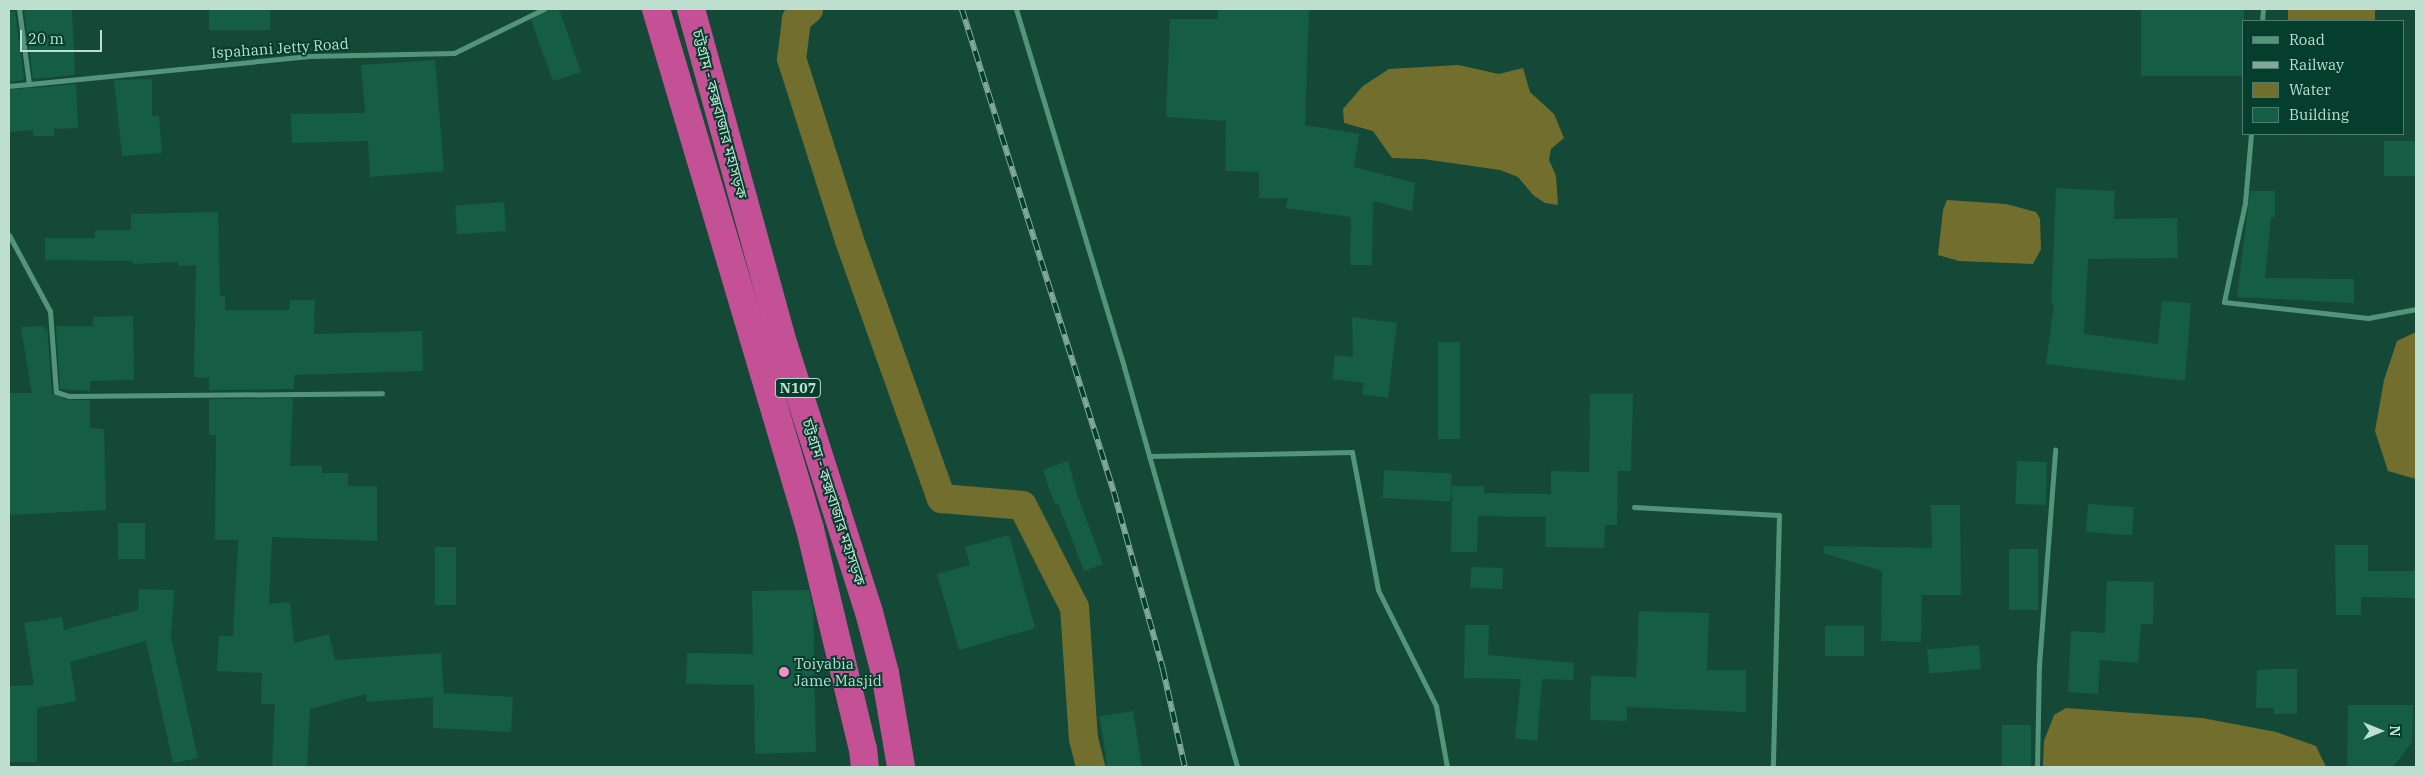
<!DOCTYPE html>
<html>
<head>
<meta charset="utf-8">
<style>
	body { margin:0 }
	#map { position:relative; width:2425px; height:776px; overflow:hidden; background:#154937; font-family:"IBM Plex Serif","Noto Sans Bengali",serif }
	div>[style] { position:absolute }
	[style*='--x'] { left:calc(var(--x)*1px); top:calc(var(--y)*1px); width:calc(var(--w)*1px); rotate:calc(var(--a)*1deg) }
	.water>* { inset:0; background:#726f2e; transform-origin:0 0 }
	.canal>* { height:29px; margin:-14.5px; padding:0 14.5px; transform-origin:14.5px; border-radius:14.5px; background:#726f2e }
	.building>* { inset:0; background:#165d46; transform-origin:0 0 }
	.street>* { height:5px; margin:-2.5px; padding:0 2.5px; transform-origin:2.5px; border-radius:2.5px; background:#53957b }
	.highway>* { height:28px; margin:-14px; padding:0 14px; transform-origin:14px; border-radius:14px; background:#c45196 }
	.rail>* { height:5.5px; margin-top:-2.75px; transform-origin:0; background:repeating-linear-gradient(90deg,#063e2d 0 11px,#81a999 0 22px); box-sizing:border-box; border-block:1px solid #81a999 }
	.dots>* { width:14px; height:14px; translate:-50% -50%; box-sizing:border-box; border:2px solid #063e2d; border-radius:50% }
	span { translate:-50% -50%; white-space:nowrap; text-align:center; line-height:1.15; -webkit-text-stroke:4px #063e2d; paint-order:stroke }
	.shield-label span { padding:1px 4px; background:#063e2d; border:1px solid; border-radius:4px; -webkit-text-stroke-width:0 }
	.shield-label { font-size:14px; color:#bedfd0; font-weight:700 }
	.street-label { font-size:15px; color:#bedfd0 }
	.poi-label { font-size:15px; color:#bedfd0 }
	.left { translate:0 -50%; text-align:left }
	.frame { position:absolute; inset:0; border:10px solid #bedfd0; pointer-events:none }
	.legend { position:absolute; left:2242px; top:20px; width:162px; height:115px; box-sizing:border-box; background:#063e2d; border:1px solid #507e6e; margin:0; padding:6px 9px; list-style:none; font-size:15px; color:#bedfd0 }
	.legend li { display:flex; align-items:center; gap:10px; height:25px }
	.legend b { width:25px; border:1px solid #507e6e }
	.north { position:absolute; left:2355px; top:706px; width:50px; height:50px; -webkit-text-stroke:4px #063e2d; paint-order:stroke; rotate:90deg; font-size:14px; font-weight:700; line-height:20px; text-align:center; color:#bedfd0 }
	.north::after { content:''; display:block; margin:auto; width:18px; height:22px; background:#bedfd0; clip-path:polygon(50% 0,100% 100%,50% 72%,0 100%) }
	.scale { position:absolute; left:20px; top:30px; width:82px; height:22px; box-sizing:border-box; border:2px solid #bedfd0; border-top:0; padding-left:6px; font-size:15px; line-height:18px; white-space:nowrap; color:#bedfd0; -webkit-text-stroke:4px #063e2d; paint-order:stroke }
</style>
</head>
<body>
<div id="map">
	<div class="water">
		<i style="left:2288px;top:9px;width:87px;height:12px"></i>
		<i style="clip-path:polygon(1458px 65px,1499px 74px,1523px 68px,1530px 92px,1554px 114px,1564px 138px,1551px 149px,1549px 160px,1556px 176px,1558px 205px,1545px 203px,1533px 195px,1518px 177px,1500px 170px,1423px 159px,1392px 158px,1373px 131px,1344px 123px,1343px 109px,1363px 86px,1389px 69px)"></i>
		<i style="clip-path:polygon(1947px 200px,2006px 204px,2036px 212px,2040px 219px,2041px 249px,2033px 264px,1959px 261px,1938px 255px,1943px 210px)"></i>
		<i style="clip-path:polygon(2416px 332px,2416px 479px,2388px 471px,2375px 431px,2384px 380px,2397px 341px)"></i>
		<i style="clip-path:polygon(2066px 708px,2202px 718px,2276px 732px,2316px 746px,2326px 767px,2043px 767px,2044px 741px,2054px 715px)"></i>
	</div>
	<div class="canal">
		<i style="--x:808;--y:9;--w:16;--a:140"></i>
		<i style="--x:796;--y:19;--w:39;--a:97"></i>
		<i style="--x:791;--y:58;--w:191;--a:72.3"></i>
		<i style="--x:849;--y:240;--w:274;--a:70.4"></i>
		<i style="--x:941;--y:498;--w:81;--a:4.9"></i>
		<i style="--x:1022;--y:505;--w:114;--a:63"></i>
		<i style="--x:1074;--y:607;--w:131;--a:86.1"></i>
		<i style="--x:1083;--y:738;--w:30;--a:76"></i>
	</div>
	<div class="building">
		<i style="clip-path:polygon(27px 9px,72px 9px,75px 75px,33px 79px,24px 10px)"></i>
		<i style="left:209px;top:9px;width:61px;height:21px"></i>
		<i style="clip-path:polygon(548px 9px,559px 9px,581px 72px,553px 81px,531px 20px)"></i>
		<i style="clip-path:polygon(1218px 9px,1309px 9px,1305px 125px,1359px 134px,1354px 167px,1415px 183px,1412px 211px,1373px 201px,1372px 265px,1350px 265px,1351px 217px,1286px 208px,1288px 198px,1259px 198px,1259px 172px,1225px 171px,1226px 121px,1166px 117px,1170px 19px,1218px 19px)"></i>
		<i style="left:2141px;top:9px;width:103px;height:67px"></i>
		<i style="clip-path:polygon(15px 11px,24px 80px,9px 82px,9px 12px)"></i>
		<i style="clip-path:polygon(435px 60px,444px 171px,370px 177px,368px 141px,292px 143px,291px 114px,365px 113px,361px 65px)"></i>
		<i style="clip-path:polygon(152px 79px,152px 116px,159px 116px,162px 153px,122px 156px,114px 80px)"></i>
		<i style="clip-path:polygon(76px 84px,78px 128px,54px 129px,54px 136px,33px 136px,33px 130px,9px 132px,9px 90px)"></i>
		<i style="left:2384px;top:141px;width:32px;height:35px"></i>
		<i style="clip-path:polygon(2056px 188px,2115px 191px,2114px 219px,2177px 218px,2178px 258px,2088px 259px,2084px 334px,2158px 344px,2162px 301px,2191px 303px,2185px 381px,2046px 364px,2054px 304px,2051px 303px)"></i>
		<i style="clip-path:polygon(2250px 191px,2275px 191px,2275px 217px,2271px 217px,2265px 278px,2354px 279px,2354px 303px,2237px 297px)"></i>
		<i style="left:504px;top:202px;width:29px;height:49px;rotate:86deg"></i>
		<i style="clip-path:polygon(218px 212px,220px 296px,225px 296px,225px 310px,289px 310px,290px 300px,315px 300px,314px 334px,422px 331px,423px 371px,294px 375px,294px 389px,209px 390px,209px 378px,194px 377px,196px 265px,178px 266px,178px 262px,133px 264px,133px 261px,45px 260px,45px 238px,95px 238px,95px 230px,131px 230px,131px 214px)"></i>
		<i style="clip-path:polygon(133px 316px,134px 380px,90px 381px,90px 391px,60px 389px,56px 326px,93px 326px,93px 317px)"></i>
		<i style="clip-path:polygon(1352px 317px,1397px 323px,1388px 398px,1362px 394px,1364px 383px,1332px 379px,1335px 355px,1353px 357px)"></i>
		<i style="clip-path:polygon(43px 326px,45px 331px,47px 326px,52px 394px,68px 400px,90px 400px,90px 428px,104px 429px,106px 510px,9px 515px,9px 393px,32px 393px,21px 327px)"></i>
		<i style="left:1438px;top:342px;width:22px;height:97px"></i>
		<i style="clip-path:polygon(1590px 394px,1633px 394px,1631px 471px,1618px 471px,1617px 525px,1605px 525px,1604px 548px,1545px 547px,1546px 517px,1478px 516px,1477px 552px,1451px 552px,1452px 486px,1484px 486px,1484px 493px,1551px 494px,1551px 471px,1589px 472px)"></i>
		<i style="clip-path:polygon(293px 398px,290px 466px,322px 466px,322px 473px,348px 473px,348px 486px,377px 486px,377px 541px,272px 537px,269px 604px,290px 602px,294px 643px,329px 634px,335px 660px,441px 653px,444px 693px,513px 697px,511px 732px,433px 728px,433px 697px,367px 702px,366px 694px,310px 709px,307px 767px,272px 767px,275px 704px,261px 704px,262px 673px,217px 671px,219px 636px,233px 636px,238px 540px,215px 540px,216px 435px,209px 435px,209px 399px)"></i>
		<i style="clip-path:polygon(1068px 461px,1078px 497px,1103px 564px,1084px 571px,1058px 504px,1055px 505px,1043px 470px)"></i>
		<i style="left:2017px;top:461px;width:30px;height:43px;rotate:2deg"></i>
		<i style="left:1384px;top:470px;width:68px;height:28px;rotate:3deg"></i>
		<i style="left:2088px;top:504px;width:46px;height:28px;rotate:4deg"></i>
		<i style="clip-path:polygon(1931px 505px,1960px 505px,1961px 595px,1922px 595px,1921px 642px,1881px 641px,1882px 571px,1823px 553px,1824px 546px,1932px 548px)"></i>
		<i style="left:118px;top:523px;width:27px;height:36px"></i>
		<i style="clip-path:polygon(1009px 535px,1035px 628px,959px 650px,937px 574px,970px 565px,965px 547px)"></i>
		<i style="clip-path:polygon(2335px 545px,2368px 545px,2368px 571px,2416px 571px,2416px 598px,2361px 597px,2361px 615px,2336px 615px)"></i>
		<i style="left:435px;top:547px;width:21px;height:58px"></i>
		<i style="left:2009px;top:549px;width:29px;height:61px"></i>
		<i style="left:1471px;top:567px;width:32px;height:21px;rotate:2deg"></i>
		<i style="clip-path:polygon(2107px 581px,2154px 582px,2153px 624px,2141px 624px,2138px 663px,2100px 660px,2098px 694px,2068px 692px,2071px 631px,2105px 633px)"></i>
		<i style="clip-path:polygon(139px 589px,174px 590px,171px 637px,198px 758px,173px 763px,146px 641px,70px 662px,76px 701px,37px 708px,37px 762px,9px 762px,9px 686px,34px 685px,24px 623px,62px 617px,64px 630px,138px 610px)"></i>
		<i style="clip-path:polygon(809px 590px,813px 607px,816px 752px,755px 754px,754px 685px,686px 684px,687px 653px,753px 654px,752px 591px)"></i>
		<i style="clip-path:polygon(1639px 611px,1709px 613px,1707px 670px,1746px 670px,1746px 712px,1627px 707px,1627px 721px,1590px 720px,1591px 676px,1636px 677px)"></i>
		<i style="clip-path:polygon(1465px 625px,1489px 625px,1488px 655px,1574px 663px,1573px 680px,1542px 679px,1537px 741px,1515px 738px,1521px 679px,1464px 678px)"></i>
		<i style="left:1825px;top:626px;width:39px;height:30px"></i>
		<i style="left:1979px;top:645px;width:24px;height:52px;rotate:85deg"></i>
		<i style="clip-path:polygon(2274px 669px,2297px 669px,2297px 714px,2274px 714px,2274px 708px,2256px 708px,2257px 670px)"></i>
		<i style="clip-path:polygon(2348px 705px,2413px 705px,2412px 742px,2393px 767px,2347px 767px)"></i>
		<i style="left:1133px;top:711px;width:57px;height:34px;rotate:81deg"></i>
		<i style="left:2002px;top:725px;width:29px;height:42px"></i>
	</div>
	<div class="street">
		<i style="--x:19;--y:9;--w:76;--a:82.4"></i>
		<i style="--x:1016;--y:9;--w:374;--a:73.2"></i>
		<i style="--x:1124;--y:367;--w:416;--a:74.2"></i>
		<i style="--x:2262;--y:21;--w:12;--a:-85"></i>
		<i style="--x:9;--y:86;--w:302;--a:-5.7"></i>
		<i style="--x:310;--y:56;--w:144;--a:-1.2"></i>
		<i style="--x:454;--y:53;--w:100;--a:-26.1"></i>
		<i style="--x:2251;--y:134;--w:69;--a:95"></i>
		<i style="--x:2245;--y:203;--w:101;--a:102"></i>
		<i style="--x:2224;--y:302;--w:145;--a:6.3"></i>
		<i style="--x:2368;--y:318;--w:49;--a:-10.6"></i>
		<i style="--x:9;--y:235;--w:86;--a:61.7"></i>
		<i style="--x:50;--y:311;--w:81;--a:85.8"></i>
		<i style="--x:56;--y:392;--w:14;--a:17"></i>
		<i style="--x:69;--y:396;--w:313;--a:-0.5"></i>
		<i style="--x:1149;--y:456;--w:203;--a:-1.1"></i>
		<i style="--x:1352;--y:452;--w:140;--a:79.3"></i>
		<i style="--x:1378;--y:590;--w:130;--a:63.4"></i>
		<i style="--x:1436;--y:706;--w:62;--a:79.8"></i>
		<i style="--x:1634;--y:507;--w:145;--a:3.2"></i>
		<i style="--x:1779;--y:515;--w:252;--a:91.4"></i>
		<i style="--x:2037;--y:767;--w:102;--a:-88.9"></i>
		<i style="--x:2039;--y:665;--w:216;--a:-85.7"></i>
	</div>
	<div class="highway">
		<i style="--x:656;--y:9;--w:542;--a:73.5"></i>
		<i style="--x:810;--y:529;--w:226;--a:76.5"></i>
		<i style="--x:863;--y:749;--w:18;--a:84"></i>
		<i style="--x:691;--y:9;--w:350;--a:74.6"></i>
		<i style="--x:784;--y:346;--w:279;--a:72.3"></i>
		<i style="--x:869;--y:612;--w:63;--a:75.3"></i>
		<i style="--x:885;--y:673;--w:95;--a:80.3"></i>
	</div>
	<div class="rail">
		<i style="--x:962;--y:9;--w:506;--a:72.53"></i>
		<i style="--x:1114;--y:492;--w:184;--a:74.5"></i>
		<i style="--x:1163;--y:669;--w:100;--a:77.3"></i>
	</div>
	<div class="dots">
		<i style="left:784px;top:672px;background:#f98fca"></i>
	</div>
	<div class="shield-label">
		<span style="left:798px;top:388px">N107</span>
	</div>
	<div class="street-label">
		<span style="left:280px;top:48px;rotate:-4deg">Ispahani Jetty Road</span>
		<span style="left:720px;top:114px;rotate:75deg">চট্টগ্রাম - কক্সবাজার মহাসড়ক</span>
		<span style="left:834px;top:502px;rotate:72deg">চট্টগ্রাম - কক্সবাজার মহাসড়ক</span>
	</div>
	<div class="poi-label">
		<span class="left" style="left:794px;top:672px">Toiyabia<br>Jame Masjid</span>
	</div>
	<div class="frame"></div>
	<ul class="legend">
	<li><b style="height:6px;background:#53957b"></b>Road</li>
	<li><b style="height:6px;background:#81a999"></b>Railway</li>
	<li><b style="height:14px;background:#726f2e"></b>Water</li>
	<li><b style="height:14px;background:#165d46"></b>Building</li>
	</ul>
	<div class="north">N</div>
	<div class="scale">20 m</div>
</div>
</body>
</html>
